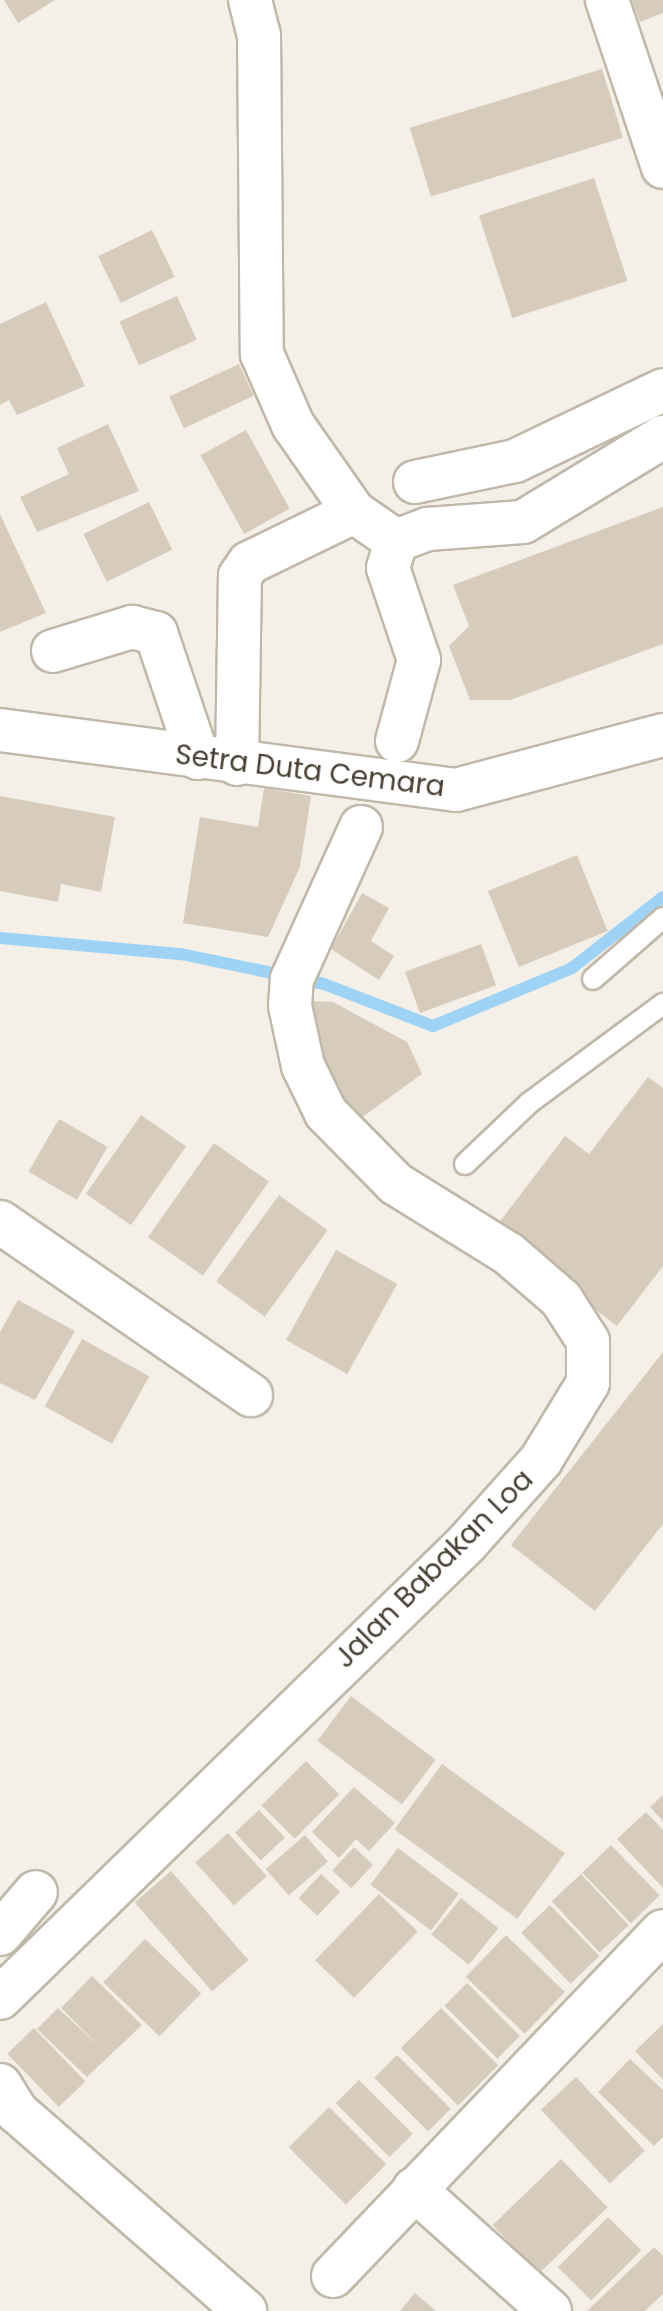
<!DOCTYPE html>
<html>
<head>
<meta charset="utf-8">
<style>
	body { margin:0 }
	#map { position:relative; width:663px; height:2311px; overflow:hidden; background:#f4f0e7; font-family:Poppins,sans-serif }
	div>[style] { position:absolute }
	[style*='--x'] { left:calc(var(--x)*1px); top:calc(var(--y)*1px); width:calc(var(--w)*1px); rotate:calc(var(--a)*1deg) }
	.stream>* { height:12px; margin:-6px; padding:0 6px; transform-origin:6px; border-radius:6px; background:#9fd3f5 }
	.building>* { inset:0; background:#d7ccbb; transform-origin:0 0 }
	.roads { filter:drop-shadow(2px 0 #c0b8a9) drop-shadow(-2px 0 #c0b8a9) drop-shadow(0 2px #c0b8a9) drop-shadow(0 -2px #c0b8a9) }
	.lane>* { height:20px; margin:-10px; padding:0 10px; transform-origin:10px; border-radius:10px; background:#fff }
	.street>* { height:42px; margin:-21px; padding:0 21px; transform-origin:21px; border-radius:21px; background:#fff }
	span { translate:-50% -50%; white-space:nowrap; text-align:center; line-height:1.15; -webkit-text-stroke:7px #fff; paint-order:stroke }
	.street-label { font-size:28px; color:#484035 }
</style>
</head>
<body>
<div id="map">
	<div class="stream">
		<i style="--x:0;--y:938;--w:182;--a:5.1"></i>
		<i style="--x:181;--y:954;--w:146;--a:11.8"></i>
		<i style="--x:324;--y:984;--w:117;--a:21.1"></i>
		<i style="--x:433;--y:1026;--w:151;--a:-22.6"></i>
		<i style="--x:572;--y:968;--w:115;--a:-38"></i>
	</div>
	<div class="building">
		<i style="clip-path:polygon(4px 0,55px 0,18px 23px)"></i>
		<i style="clip-path:polygon(632px 0,663px 0,663px 13px,640px 22px)"></i>
		<i style="left:602px;top:69px;width:72px;height:201px;rotate:73deg"></i>
		<i style="left:594px;top:178px;width:108px;height:121px;rotate:72deg"></i>
		<i style="left:152px;top:230px;width:52px;height:60px;rotate:64deg"></i>
		<i style="left:177px;top:296px;width:48px;height:63px;rotate:66deg"></i>
		<i style="clip-path:polygon(46px 302px,85px 386px,17px 415px,9px 400px,0 405px,0 324px)"></i>
		<i style="left:239px;top:364px;width:35px;height:77px;rotate:65deg"></i>
		<i style="clip-path:polygon(108px 424px,139px 491px,37px 532px,20px 497px,69px 474px,57px 448px)"></i>
		<i style="left:246px;top:430px;width:90px;height:52px;rotate:61deg"></i>
		<i style="left:149px;top:502px;width:53px;height:73px;rotate:64deg"></i>
		<i style="clip-path:polygon(663px 507px,663px 644px,510px 700px,470px 700px,449px 646px,469px 626px,453px 585px)"></i>
		<i style="clip-path:polygon(0 514px,46px 613px,0 632px)"></i>
		<i style="clip-path:polygon(264px 788px,311px 796px,300px 867px,268px 937px,183px 923px,200px 817px,258px 827px)"></i>
		<i style="clip-path:polygon(0 796px,115px 817px,101px 892px,61px 884px,58px 902px,0 891px)"></i>
		<i style="left:577px;top:855px;width:82px;height:96px;rotate:68deg"></i>
		<i style="clip-path:polygon(362px 893px,389px 908px,371px 941px,394px 956px,379px 980px,331px 949px)"></i>
		<i style="left:481px;top:944px;width:44px;height:81px;rotate:70deg"></i>
		<i style="clip-path:polygon(308px 1001px,333px 1002px,407px 1042px,422px 1074px,354px 1123px,327px 1087px)"></i>
		<i style="clip-path:polygon(648px 1077px,663px 1088px,663px 1266px,617px 1326px,492px 1232px,565px 1136px,589px 1154px)"></i>
		<i style="left:141px;top:1115px;width:55px;height:96px;rotate:35deg"></i>
		<i style="left:59px;top:1119px;width:56px;height:61px;rotate:30deg"></i>
		<i style="left:214px;top:1143px;width:67px;height:115px;rotate:35deg"></i>
		<i style="left:279px;top:1195px;width:60px;height:107px;rotate:36deg"></i>
		<i style="left:336px;top:1250px;width:70px;height:103px;rotate:29deg"></i>
		<i style="clip-path:polygon(18px 1300px,75px 1331px,35px 1400px,0 1383px,0 1332px)"></i>
		<i style="left:82px;top:1339px;width:77px;height:77px;rotate:29deg"></i>
		<i style="clip-path:polygon(663px 1352px,663px 1524px,595px 1611px,511px 1545px)"></i>
		<i style="left:351px;top:1696px;width:106px;height:56px;rotate:37deg"></i>
		<i style="left:306px;top:1761px;width:47px;height:63px;rotate:45deg"></i>
		<i style="left:442px;top:1764px;width:152px;height:81px;rotate:36deg"></i>
		<i style="clip-path:polygon(354px 1787px,395px 1823px,369px 1851px,356px 1839px,339px 1858px,312px 1832px)"></i>
		<i style="clip-path:polygon(663px 1795px,663px 1821px,650px 1807px)"></i>
		<i style="left:259px;top:1810px;width:38px;height:33px;rotate:47deg"></i>
		<i style="clip-path:polygon(646px 1812px,663px 1830px,663px 1888px,617px 1839px)"></i>
		<i style="left:228px;top:1833px;width:58px;height:44px;rotate:48deg"></i>
		<i style="left:305px;top:1835px;width:35px;height:52px;rotate:49deg"></i>
		<i style="left:611px;top:1845px;width:70px;height:40px;rotate:46deg"></i>
		<i style="left:354px;top:1847px;width:26px;height:32px;rotate:43deg"></i>
		<i style="left:398px;top:1848px;width:76px;height:46px;rotate:37deg"></i>
		<i style="left:171px;top:1871px;width:118px;height:48px;rotate:49deg"></i>
		<i style="left:321px;top:1874px;width:26px;height:33px;rotate:43deg"></i>
		<i style="left:581px;top:1874px;width:70px;height:40px;rotate:47deg"></i>
		<i style="left:379px;top:1894px;width:54px;height:92px;rotate:44deg"></i>
		<i style="left:461px;top:1898px;width:48px;height:47px;rotate:39deg"></i>
		<i style="left:550px;top:1905px;width:71px;height:40px;rotate:46deg"></i>
		<i style="left:506px;top:1935px;width:82px;height:58px;rotate:44deg"></i>
		<i style="left:145px;top:1939px;width:78px;height:60px;rotate:44deg"></i>
		<i style="clip-path:polygon(92px 1976px,142px 2025px,87px 2077px,37px 2029px,58px 2008px,101px 2048px,61px 2008px)"></i>
		<i style="left:467px;top:1983px;width:75px;height:32px;rotate:45deg"></i>
		<i style="left:441px;top:2008px;width:81px;height:57px;rotate:45deg"></i>
		<i style="clip-path:polygon(663px 2024px,663px 2080px,635px 2051px)"></i>
		<i style="left:34px;top:2028px;width:74px;height:37px;rotate:46deg"></i>
		<i style="left:397px;top:2055px;width:76px;height:32px;rotate:45deg"></i>
		<i style="clip-path:polygon(630px 2059px,663px 2090px,663px 2137px,654px 2146px,598px 2092px)"></i>
		<i style="left:576px;top:2077px;width:101px;height:48px;rotate:47deg"></i>
		<i style="left:359px;top:2080px;width:76px;height:33px;rotate:45deg"></i>
		<i style="left:329px;top:2107px;width:81px;height:57px;rotate:45deg"></i>
		<i style="left:561px;top:2159px;width:67px;height:95px;rotate:46deg"></i>
		<i style="left:608px;top:2217px;width:47px;height:71px;rotate:45deg"></i>
		<i style="clip-path:polygon(654px 2247px,663px 2256px,663px 2294px,645px 2311px,587px 2311px)"></i>
		<i style="clip-path:polygon(415px 2293px,436px 2311px,400px 2311px)"></i>
	</div>
	<div class="roads">
		<div class="lane">
			<i style="--x:593;--y:979;--w:93;--a:-41.1"></i>
			<i style="--x:465;--y:1164;--w:88;--a:-43.6"></i>
			<i style="--x:529;--y:1103;--w:167;--a:-36.5"></i>
		</div>
		<div class="street">
			<i style="--x:250;--y:0;--w:36;--a:76"></i>
			<i style="--x:259;--y:35;--w:319;--a:89.5"></i>
			<i style="--x:262;--y:354;--w:77;--a:66.4"></i>
			<i style="--x:293;--y:425;--w:106;--a:55"></i>
			<i style="--x:354;--y:512;--w:51;--a:34.6"></i>
			<i style="--x:607;--y:0;--w:176;--a:71.5"></i>
			<i style="--x:415;--y:482;--w:102;--a:-11.9"></i>
			<i style="--x:515;--y:461;--w:164;--a:-25.6"></i>
			<i style="--x:53;--y:651;--w:83;--a:-16.9"></i>
			<i style="--x:132;--y:627;--w:25;--a:14"></i>
			<i style="--x:156;--y:633;--w:132;--a:71.4"></i>
			<i style="--x:0;--y:730;--w:460;--a:7.5"></i>
			<i style="--x:456;--y:790;--w:214;--a:-14.9"></i>
			<i style="--x:397;--y:741;--w:84;--a:-74.8"></i>
			<i style="--x:419;--y:660;--w:97;--a:-108.6"></i>
			<i style="--x:388;--y:568;--w:28;--a:-73"></i>
			<i style="--x:396;--y:541;--w:34;--a:-21"></i>
			<i style="--x:428;--y:529;--w:95;--a:-4.2"></i>
			<i style="--x:523;--y:522;--w:164;--a:-31.3"></i>
			<i style="--x:237;--y:764;--w:188;--a:-89.1"></i>
			<i style="--x:240;--y:576;--w:16;--a:-55"></i>
			<i style="--x:249;--y:563;--w:117;--a:-25.9"></i>
			<i style="--x:0;--y:1222;--w:305;--a:34.6"></i>
			<i style="--x:0;--y:1934;--w:55;--a:-49.4"></i>
			<i style="--x:0;--y:1998;--w:651;--a:-44.25"></i>
			<i style="--x:466;--y:1544;--w:113;--a:-48.2"></i>
			<i style="--x:541;--y:1460;--w:90;--a:-58.6"></i>
			<i style="--x:588;--y:1383;--w:42;--a:-90"></i>
			<i style="--x:588;--y:1341;--w:50;--a:-122.7"></i>
			<i style="--x:561;--y:1299;--w:69;--a:-139.1"></i>
			<i style="--x:509;--y:1254;--w:133;--a:-148.2"></i>
			<i style="--x:396;--y:1184;--w:100;--a:-134.6"></i>
			<i style="--x:326;--y:1113;--w:52;--a:-116.1"></i>
			<i style="--x:303;--y:1066;--w:61;--a:-102.2"></i>
			<i style="--x:290;--y:1006;--w:27;--a:-86"></i>
			<i style="--x:292;--y:979;--w:167;--a:-65.6"></i>
			<i style="--x:0;--y:2085;--w:32;--a:58"></i>
			<i style="--x:17;--y:2112;--w:303;--a:41.1"></i>
			<i style="--x:414;--y:2189;--w:183;--a:41.9"></i>
			<i style="--x:333;--y:2276;--w:477;--a:-46.3"></i>
		</div>
	</div>
	<div class="street-label">
		<span style="left:310px;top:771px;rotate:7deg">Setra Duta Cemara</span>
		<span style="left:434px;top:1569px;rotate:-45deg">Jalan Babakan Loa</span>
	</div>
</div>
</body>
</html>
